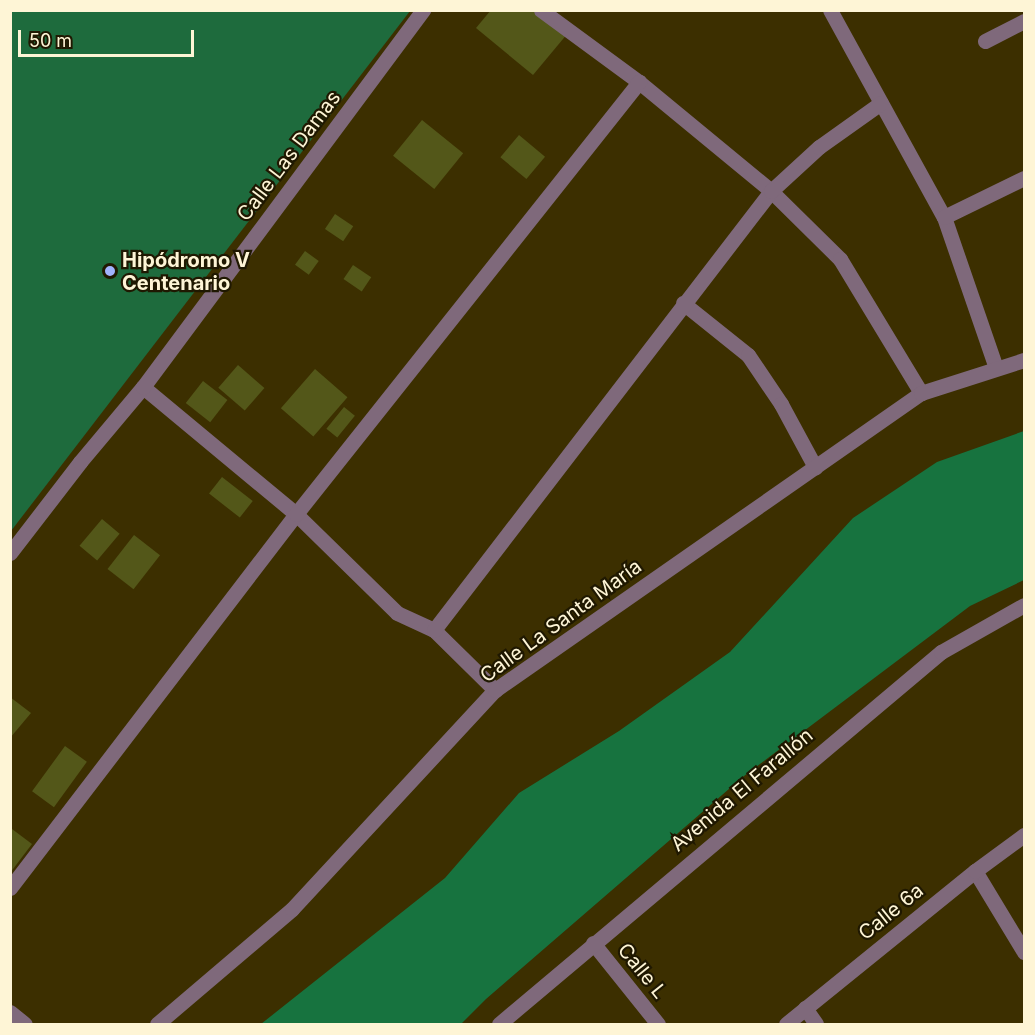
<!DOCTYPE html>
<html>
<head>
<meta charset="utf-8">
<style>
	body { margin:0 }
	#map { position:relative; width:1035px; height:1035px; overflow:hidden; background:#3c2f00; font-family:Inter,sans-serif }
	div>[style] { position:absolute }
	[style*='--x'] { left:calc(var(--x)*1px); top:calc(var(--y)*1px); width:calc(var(--w)*1px); rotate:calc(var(--a)*1deg) }
	.green>* { inset:0; background:#1e6b3d }
	.forest>* { inset:0; background:#17733f }
	.building>* { inset:0; background:#535719; transform-origin:0 0 }
	.minor>* { height:15px; margin:-7.5px; padding:0 7.5px; transform-origin:7.5px; border-radius:7.5px; background:#7f697b }
	.dots>* { width:16px; height:16px; translate:-50% -50%; box-sizing:border-box; border:3px solid #1f1801; border-radius:50% }
	span { translate:-50% -50%; white-space:nowrap; text-align:center; line-height:1.15; -webkit-text-stroke:4.5px #1f1801; paint-order:stroke }
	.street-label { font-size:20px; color:#fef5d6 }
	.poi-label { font-size:20px; color:#fef5d6; font-weight:700 }
	.left { translate:0 -50%; text-align:left }
	.frame { position:absolute; inset:0; border:12px solid #fef5d6; pointer-events:none }
	.scale { position:absolute; left:18px; top:30px; width:176px; height:27px; box-sizing:border-box; border:3px solid #fef5d6; border-top:0; padding-left:8px; font-size:18px; line-height:21px; white-space:nowrap; color:#fef5d6; -webkit-text-stroke:4px #1f1801; paint-order:stroke }
</style>
</head>
<body>
<div id="map">
	<div class="green">
		<i style="clip-path:polygon(10px 11px,410px 11px,11px 531px,10px 531px)"></i>
	</div>
	<div class="forest">
		<i style="clip-path:polygon(1024px 431px,1024px 580px,970px 606px,744px 776px,486px 999px,461px 1024px,261px 1024px,445px 878px,519px 793px,619px 731px,730px 652px,853px 518px,937px 462px)"></i>
	</div>
	<div class="building">
		<i style="clip-path:polygon(491px 10px,542px 10px,568px 33px,533px 75px,476px 28px)"></i>
		<i style="left:422px;top:120px;width:53px;height:46px;rotate:39deg"></i>
		<i style="left:519px;top:135px;width:34px;height:29px;rotate:40deg"></i>
		<i style="left:335px;top:214px;width:22px;height:18px;rotate:34deg"></i>
		<i style="left:305px;top:251px;width:17px;height:17px;rotate:36deg"></i>
		<i style="left:353px;top:265px;width:22px;height:17px;rotate:34deg"></i>
		<i style="left:238px;top:365px;width:35px;height:30px;rotate:41deg"></i>
		<i style="left:315px;top:369px;width:43px;height:52px;rotate:41deg"></i>
		<i style="left:203px;top:381px;width:31px;height:28px;rotate:38deg"></i>
		<i style="left:344px;top:407px;width:14px;height:28px;rotate:39deg"></i>
		<i style="left:222px;top:477px;width:39px;height:21px;rotate:38deg"></i>
		<i style="left:102px;top:519px;width:23px;height:35px;rotate:40deg"></i>
		<i style="left:134px;top:535px;width:33px;height:43px;rotate:38deg"></i>
		<i style="clip-path:polygon(10px 697px,31px 713px,10px 738px)"></i>
		<i style="left:65px;top:746px;width:27px;height:56px;rotate:36deg"></i>
		<i style="clip-path:polygon(12px 829px,32px 844px,10px 873px,10px 831px)"></i>
	</div>
	<div class="minor">
		<i style="--x:541;--y:10;--w:122;--a:36.3"></i>
		<i style="--x:639;--y:82;--w:171;--a:39.5"></i>
		<i style="--x:771;--y:191;--w:97;--a:44.6"></i>
		<i style="--x:840;--y:259;--w:157;--a:58.8"></i>
		<i style="--x:830;--y:10;--w:236;--a:61.2"></i>
		<i style="--x:944;--y:217;--w:160;--a:71"></i>
		<i style="--x:985;--y:41;--w:44;--a:-27.1"></i>
		<i style="--x:944;--y:217;--w:89;--a:-26"></i>
		<i style="--x:683;--y:303;--w:83;--a:38.7"></i>
		<i style="--x:748;--y:355;--w:59;--a:56"></i>
		<i style="--x:781;--y:404;--w:72;--a:61.6"></i>
		<i style="--x:143;--y:387;--w:199;--a:39.7"></i>
		<i style="--x:296;--y:514;--w:141;--a:44.4"></i>
		<i style="--x:397;--y:613;--w:41;--a:24.7"></i>
		<i style="--x:434;--y:630;--w:86;--a:44.5"></i>
		<i style="--x:10;--y:553;--w:115;--a:-52.4"></i>
		<i style="--x:80;--y:462;--w:98;--a:-50"></i>
		<i style="--x:143;--y:387;--w:470;--a:-53.4"></i>
		<i style="--x:434;--y:630;--w:553;--a:-52.49"></i>
		<i style="--x:771;--y:191;--w:65;--a:-42.5"></i>
		<i style="--x:819;--y:147;--w:76;--a:-35.4"></i>
		<i style="--x:975;--y:871;--w:95;--a:58.8"></i>
		<i style="--x:10;--y:888;--w:471;--a:-52.6"></i>
		<i style="--x:296;--y:514;--w:552;--a:-51.55"></i>
		<i style="--x:593;--y:943;--w:104;--a:51.3"></i>
		<i style="--x:805;--y:1008;--w:19;--a:55"></i>
		<i style="--x:10;--y:1012;--w:19;--a:39"></i>
		<i style="--x:157;--y:1024;--w:177;--a:-40.4"></i>
		<i style="--x:292;--y:909;--w:299;--a:-47.2"></i>
		<i style="--x:495;--y:690;--w:519;--a:-34.88"></i>
		<i style="--x:921;--y:393;--w:108;--a:-17.8"></i>
		<i style="--x:499;--y:1024;--w:578;--a:-40.08"></i>
		<i style="--x:941;--y:652;--w:95;--a:-29.5"></i>
		<i style="--x:786;--y:1024;--w:243;--a:-39"></i>
		<i style="--x:975;--y:871;--w:61;--a:-36.3"></i>
	</div>
	<div class="dots">
		<i style="left:110px;top:271px;background:#a0b3fd"></i>
	</div>
	<div class="street-label">
		<span style="left:289px;top:156px;rotate:-53deg">Calle Las Damas</span>
		<span style="left:561px;top:621px;rotate:-36deg">Calle La Santa María</span>
		<span style="left:742px;top:790px;rotate:-40deg">Avenida El Farallón</span>
		<span style="left:891px;top:912px;rotate:-39deg">Calle 6a</span>
		<span style="left:642px;top:971px;rotate:51deg">Calle L</span>
	</div>
	<div class="poi-label">
		<span class="left" style="left:122px;top:272px">Hipódromo V<br>Centenario</span>
	</div>
	<div class="frame"></div>
	<div class="scale">50 m</div>
</div>
</body>
</html>
